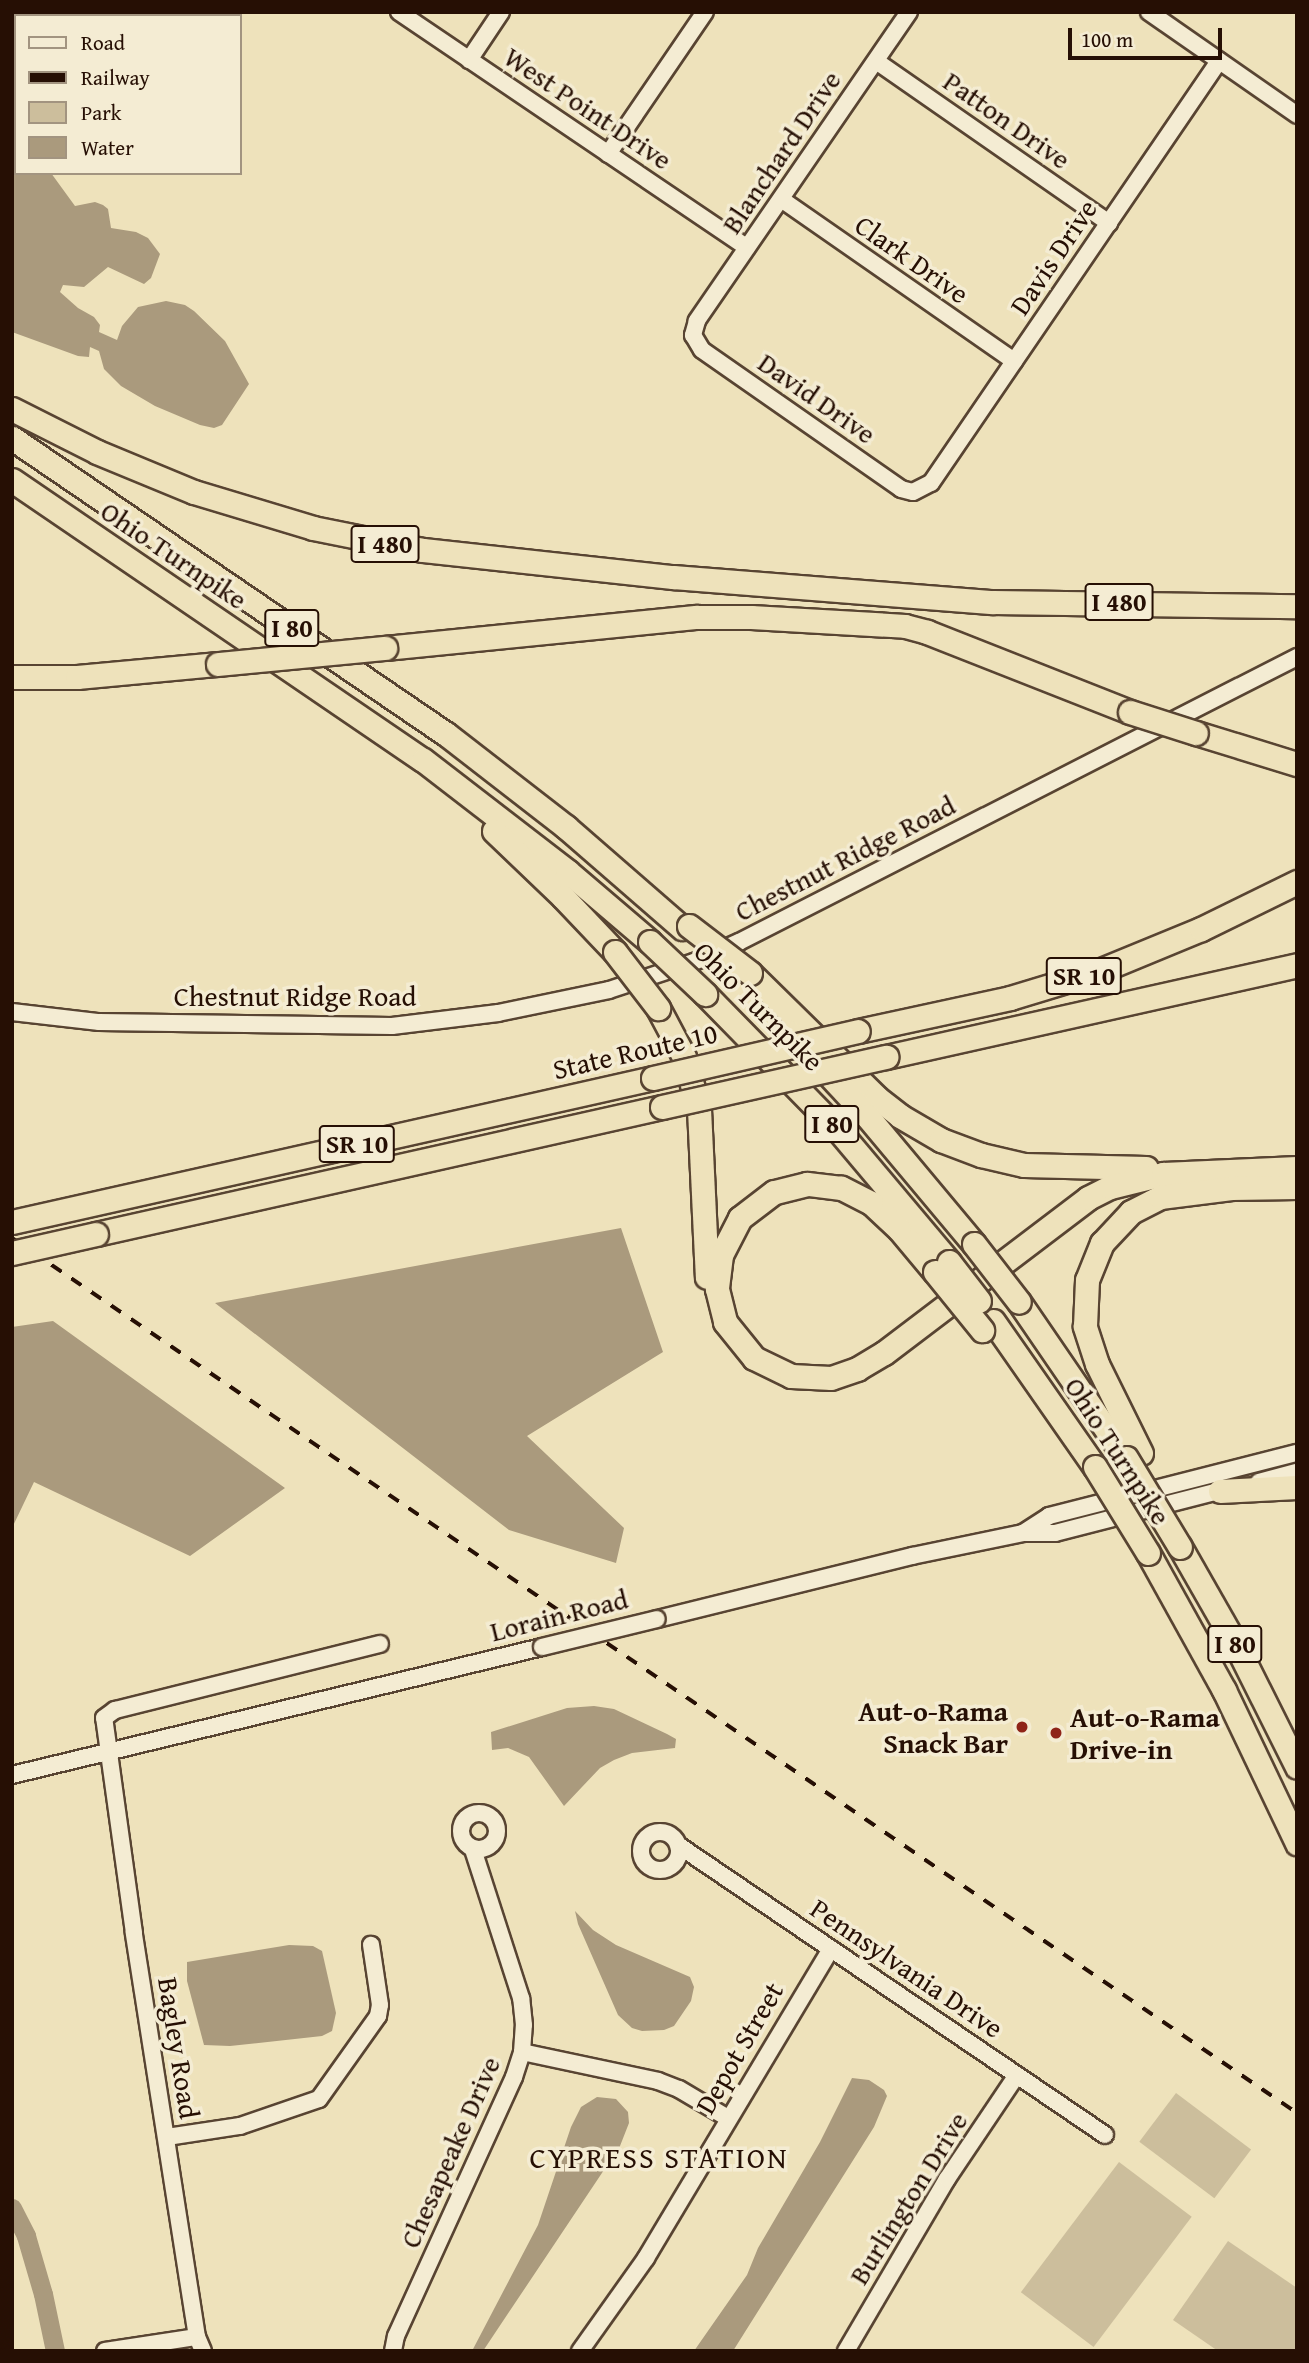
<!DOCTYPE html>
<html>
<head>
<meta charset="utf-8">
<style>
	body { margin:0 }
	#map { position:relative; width:1309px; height:2363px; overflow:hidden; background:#eee2bb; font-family:"Gentium Book Plus",serif }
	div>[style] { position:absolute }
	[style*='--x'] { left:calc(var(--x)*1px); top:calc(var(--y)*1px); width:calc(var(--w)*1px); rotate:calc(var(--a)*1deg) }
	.green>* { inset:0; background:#ccbe9c; transform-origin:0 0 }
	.water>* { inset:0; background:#aa9a7d }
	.river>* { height:19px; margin:-9.5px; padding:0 9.5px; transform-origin:9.5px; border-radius:9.5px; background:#aa9a7d }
	.roads { filter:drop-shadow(2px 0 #584432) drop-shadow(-2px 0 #584432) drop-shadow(0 2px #584432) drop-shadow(0 -2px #584432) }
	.minor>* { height:16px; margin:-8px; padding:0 8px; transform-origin:8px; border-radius:8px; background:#f4ecd3 }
	.minor>.ring { margin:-8px; padding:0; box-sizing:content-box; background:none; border:16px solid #f4ecd3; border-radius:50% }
	.highway>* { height:23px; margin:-11.5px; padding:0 11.5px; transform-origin:11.5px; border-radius:11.5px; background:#eee2bb }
	.rail>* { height:3.5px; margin-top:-1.75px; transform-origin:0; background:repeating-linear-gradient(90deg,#260f04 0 12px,transparent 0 24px) }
	.bridges { filter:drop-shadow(2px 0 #584432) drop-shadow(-2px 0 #584432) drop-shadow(0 2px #584432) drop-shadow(0 -2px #584432) }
	.minor-bridge>* { height:16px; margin:-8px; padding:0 8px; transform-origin:8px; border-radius:8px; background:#f4ecd3 }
	.highway-bridge>* { height:23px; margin:-11.5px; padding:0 11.5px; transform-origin:11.5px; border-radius:11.5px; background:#eee2bb }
	.dots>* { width:19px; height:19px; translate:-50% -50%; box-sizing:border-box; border:4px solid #f4ecd3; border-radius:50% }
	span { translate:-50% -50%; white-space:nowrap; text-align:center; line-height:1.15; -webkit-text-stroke:7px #f4ecd3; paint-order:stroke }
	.shield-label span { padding:2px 5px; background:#f4ecd3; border:2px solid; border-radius:5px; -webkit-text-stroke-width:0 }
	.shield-label { font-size:26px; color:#260f04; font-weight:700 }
	.street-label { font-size:28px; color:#260f04 }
	.poi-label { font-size:28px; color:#260f04; font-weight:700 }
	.right { translate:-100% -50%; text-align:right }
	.left { translate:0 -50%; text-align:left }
	.neighbourhood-label { font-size:30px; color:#260f04; letter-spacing:2px }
	.frame { position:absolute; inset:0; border:14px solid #260f04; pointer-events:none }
	.legend { position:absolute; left:14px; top:14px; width:228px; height:161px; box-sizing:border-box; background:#f4ecd3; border:2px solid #a29480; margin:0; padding:9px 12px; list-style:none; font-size:21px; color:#260f04 }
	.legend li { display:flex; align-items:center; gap:14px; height:35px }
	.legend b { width:35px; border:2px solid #a29480 }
	.scale { position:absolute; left:1068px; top:28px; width:154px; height:32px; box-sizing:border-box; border:4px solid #260f04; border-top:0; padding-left:9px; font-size:21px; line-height:24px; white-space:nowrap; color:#260f04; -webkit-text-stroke:5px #f4ecd3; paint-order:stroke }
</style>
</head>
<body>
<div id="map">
	<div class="green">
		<i style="left:1176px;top:2093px;width:94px;height:61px;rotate:37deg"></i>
		<i style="left:1119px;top:2162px;width:91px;height:163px;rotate:37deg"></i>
		<i style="clip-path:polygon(1228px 2241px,1297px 2288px,1297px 2351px,1218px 2351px,1173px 2320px)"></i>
	</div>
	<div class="water">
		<i style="clip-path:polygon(12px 12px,58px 12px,56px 16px,16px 16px,16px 173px,51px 173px,75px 206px,95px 202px,103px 205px,108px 209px,111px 228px,136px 232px,148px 238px,160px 254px,151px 278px,144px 284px,108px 267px,84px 287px,63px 285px,60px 292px,78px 308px,94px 317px,100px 325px,99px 332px,117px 340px,122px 326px,138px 307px,166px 301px,185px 305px,194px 311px,225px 341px,249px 384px,222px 425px,214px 428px,200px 425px,155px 406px,121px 386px,104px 369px,99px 351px,90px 347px,89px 357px,78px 356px,12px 332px)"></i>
		<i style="clip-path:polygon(621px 1228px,663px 1352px,527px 1436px,624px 1528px,616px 1563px,509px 1530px,215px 1303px)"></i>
		<i style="clip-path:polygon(53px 1321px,285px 1488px,190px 1556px,34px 1482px,12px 1528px,12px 1327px)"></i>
		<i style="clip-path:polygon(594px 1706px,614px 1709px,667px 1734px,676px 1739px,675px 1748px,632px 1753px,614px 1760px,600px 1768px,564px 1806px,529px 1757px,508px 1748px,492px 1750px,491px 1732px,567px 1708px)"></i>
		<i style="clip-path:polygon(575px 1911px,593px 1930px,616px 1945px,690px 1977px,694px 1987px,691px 2001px,674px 2026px,664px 2030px,642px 2031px,632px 2028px,618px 2015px,578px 1924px)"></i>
		<i style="clip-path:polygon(289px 1945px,313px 1946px,322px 1951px,336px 2013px,332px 2031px,322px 2036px,230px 2046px,204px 2045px,187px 1981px,187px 1962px)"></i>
		<i style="clip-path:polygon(852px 2078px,869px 2080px,884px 2090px,887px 2096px,874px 2127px,733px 2351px,694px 2351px,747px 2275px,758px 2248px,820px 2142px)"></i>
		<i style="clip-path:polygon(597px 2097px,616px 2099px,628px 2112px,629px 2123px,620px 2146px,483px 2351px,472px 2351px,538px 2225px,571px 2127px,581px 2107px)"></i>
	</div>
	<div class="river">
		<i style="--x:12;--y:2208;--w:31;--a:63"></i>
		<i style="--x:26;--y:2236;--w:60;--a:73.7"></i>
		<i style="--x:43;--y:2294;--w:58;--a:78.1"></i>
	</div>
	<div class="roads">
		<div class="minor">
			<i style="--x:399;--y:12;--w:420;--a:34.1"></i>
			<i style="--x:909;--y:12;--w:375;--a:124.5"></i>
			<i style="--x:697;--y:321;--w:15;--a:106"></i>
			<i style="--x:693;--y:335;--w:17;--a:59"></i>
			<i style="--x:702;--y:350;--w:243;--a:34.9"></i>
			<i style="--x:901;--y:489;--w:12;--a:14"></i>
			<i style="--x:913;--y:492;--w:20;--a:-27"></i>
			<i style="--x:931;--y:483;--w:511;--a:-55.69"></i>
			<i style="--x:1149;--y:12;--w:180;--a:34.8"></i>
			<i style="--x:469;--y:60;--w:58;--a:-56.3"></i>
			<i style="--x:876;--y:61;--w:284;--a:34.8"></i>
			<i style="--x:608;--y:154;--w:172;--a:-55.7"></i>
			<i style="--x:781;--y:199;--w:284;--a:34.8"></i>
			<i style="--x:12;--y:1012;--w:88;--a:6.6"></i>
			<i style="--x:99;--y:1022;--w:293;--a:0.8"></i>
			<i style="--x:392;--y:1026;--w:107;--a:-7"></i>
			<i style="--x:498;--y:1013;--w:113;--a:-11.7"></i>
			<i style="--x:609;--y:990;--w:89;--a:-18.2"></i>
			<i style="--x:694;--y:962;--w:49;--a:-24"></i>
			<i style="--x:739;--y:942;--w:627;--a:-27.06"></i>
			<i style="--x:1259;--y:1482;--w:39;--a:-15"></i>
			<i style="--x:1023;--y:1533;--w:31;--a:-33"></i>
			<i style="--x:1049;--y:1516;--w:256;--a:-14.3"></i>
			<i style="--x:657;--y:1619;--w:263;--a:-13.9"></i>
			<i style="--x:912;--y:1556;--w:113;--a:-11.7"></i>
			<i style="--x:1023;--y:1533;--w:32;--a:0"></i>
			<i style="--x:1055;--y:1533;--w:181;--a:-14.4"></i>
			<i style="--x:12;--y:1775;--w:545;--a:-13.58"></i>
			<i class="ring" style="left:461px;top:1813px;width:20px;height:20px"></i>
			<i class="ring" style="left:641px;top:1832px;width:22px;height:22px"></i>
			<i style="--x:678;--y:1845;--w:516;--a:34.18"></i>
			<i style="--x:522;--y:2052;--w:139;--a:12"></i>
			<i style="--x:658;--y:2081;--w:22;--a:21"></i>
			<i style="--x:679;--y:2089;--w:57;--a:30.6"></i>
			<i style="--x:167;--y:2137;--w:74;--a:-8.6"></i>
			<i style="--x:240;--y:2126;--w:83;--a:-18.9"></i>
			<i style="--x:319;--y:2099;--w:102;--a:-54.6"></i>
			<i style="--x:378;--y:2016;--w:11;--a:-80"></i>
			<i style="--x:380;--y:2005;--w:61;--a:-98.5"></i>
			<i style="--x:105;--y:2351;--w:93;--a:-8.7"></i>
			<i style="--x:203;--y:2351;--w:15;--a:-113"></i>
			<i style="--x:197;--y:2337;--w:409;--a:-98.9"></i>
			<i style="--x:134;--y:1933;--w:217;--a:-97.9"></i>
			<i style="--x:104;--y:1718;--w:14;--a:-36"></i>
			<i style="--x:115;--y:1710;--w:273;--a:-14"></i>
			<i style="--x:393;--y:2351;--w:15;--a:-79"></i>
			<i style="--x:396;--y:2336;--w:285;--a:-65.5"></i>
			<i style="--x:514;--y:2077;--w:26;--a:-72"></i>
			<i style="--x:522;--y:2052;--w:27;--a:-86"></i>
			<i style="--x:524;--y:2025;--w:27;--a:-96"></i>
			<i style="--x:521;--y:1998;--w:157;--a:-107.9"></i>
			<i style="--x:580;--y:2351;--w:114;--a:-54.6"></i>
			<i style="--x:646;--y:2258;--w:360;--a:-59.1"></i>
			<i style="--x:846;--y:2351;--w:199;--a:-59.6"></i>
			<i style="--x:947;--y:2179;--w:125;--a:-56.1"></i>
		</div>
		<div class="highway">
			<i style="--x:12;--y:409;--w:95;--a:26.8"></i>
			<i style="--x:97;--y:452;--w:105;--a:22.4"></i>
			<i style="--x:194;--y:492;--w:124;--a:16.8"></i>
			<i style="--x:313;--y:528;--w:112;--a:11.3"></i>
			<i style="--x:423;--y:550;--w:251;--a:6.2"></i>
			<i style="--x:673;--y:577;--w:321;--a:4.5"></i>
			<i style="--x:993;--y:602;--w:304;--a:0.8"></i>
			<i style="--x:12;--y:438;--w:525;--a:34.3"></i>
			<i style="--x:446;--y:734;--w:152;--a:37.8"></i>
			<i style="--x:566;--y:827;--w:154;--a:41"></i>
			<i style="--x:12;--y:480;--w:497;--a:34.3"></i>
			<i style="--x:423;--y:760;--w:182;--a:37.6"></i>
			<i style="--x:567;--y:871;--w:109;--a:40.5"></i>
			<i style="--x:385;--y:648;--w:314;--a:-5.7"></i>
			<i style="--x:697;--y:617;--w:54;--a:0"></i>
			<i style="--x:751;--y:617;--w:154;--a:3.3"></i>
			<i style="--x:905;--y:626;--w:23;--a:15"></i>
			<i style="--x:927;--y:632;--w:218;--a:21.5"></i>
			<i style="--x:12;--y:677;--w:65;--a:0"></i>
			<i style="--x:77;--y:677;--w:142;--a:-5.3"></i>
			<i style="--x:1196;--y:733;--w:106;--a:17.1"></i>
			<i style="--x:494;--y:831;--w:95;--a:43.7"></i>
			<i style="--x:563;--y:897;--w:76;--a:46.6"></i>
			<i style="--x:750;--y:973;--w:177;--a:44.5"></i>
			<i style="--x:876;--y:1097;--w:31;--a:38"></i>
			<i style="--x:900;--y:1116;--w:48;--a:30.3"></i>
			<i style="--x:941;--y:1140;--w:43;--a:20.6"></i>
			<i style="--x:981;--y:1155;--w:44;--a:13.1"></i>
			<i style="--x:1024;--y:1165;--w:122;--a:1.4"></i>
			<i style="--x:705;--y:994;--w:190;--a:45.6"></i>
			<i style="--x:838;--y:1130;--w:172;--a:49.9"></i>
			<i style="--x:658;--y:1008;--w:55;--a:62"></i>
			<i style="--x:684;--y:1057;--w:54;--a:73.9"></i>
			<i style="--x:699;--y:1109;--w:168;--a:87.3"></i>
			<i style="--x:858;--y:1031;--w:156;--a:-12.2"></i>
			<i style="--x:1010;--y:998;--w:93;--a:-16.9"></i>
			<i style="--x:1099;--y:971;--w:110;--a:-22.4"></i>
			<i style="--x:1201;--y:929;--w:107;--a:-26.1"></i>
			<i style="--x:790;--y:1033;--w:113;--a:47.1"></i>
			<i style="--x:867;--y:1116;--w:167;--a:50.1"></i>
			<i style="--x:886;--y:1057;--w:421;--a:-12.6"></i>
			<i style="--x:1186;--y:1182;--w:45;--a:7.6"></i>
			<i style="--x:12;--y:1222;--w:657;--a:-12.66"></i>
			<i style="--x:96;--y:1234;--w:580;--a:-12.65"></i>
			<i style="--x:935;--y:1272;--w:56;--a:-129.9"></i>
			<i style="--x:899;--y:1229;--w:38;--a:-137"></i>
			<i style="--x:871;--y:1203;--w:34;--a:-153"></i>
			<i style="--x:841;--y:1188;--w:34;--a:-173"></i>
			<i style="--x:807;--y:1184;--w:34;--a:166"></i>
			<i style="--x:774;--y:1192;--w:43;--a:142.6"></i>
			<i style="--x:740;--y:1218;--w:42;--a:117.2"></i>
			<i style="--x:721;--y:1255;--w:34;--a:97"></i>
			<i style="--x:717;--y:1289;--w:34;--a:76"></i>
			<i style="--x:725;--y:1322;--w:46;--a:51.1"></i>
			<i style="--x:754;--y:1358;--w:41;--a:25.9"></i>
			<i style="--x:791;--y:1376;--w:40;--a:2.9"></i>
			<i style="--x:831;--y:1378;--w:28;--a:-19"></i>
			<i style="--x:857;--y:1369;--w:31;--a:-31"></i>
			<i style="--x:884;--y:1353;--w:256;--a:-37.2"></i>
			<i style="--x:1088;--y:1198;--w:25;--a:-27"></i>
			<i style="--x:1110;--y:1187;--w:55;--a:-13.8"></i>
			<i style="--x:1163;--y:1174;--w:134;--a:-2.6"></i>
			<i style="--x:1019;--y:1302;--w:189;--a:55.6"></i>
			<i style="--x:993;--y:1321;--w:178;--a:55.1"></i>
			<i style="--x:1141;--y:1453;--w:99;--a:-116.3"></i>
			<i style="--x:1097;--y:1364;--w:40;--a:-108"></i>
			<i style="--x:1085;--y:1326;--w:46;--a:-87.5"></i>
			<i style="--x:1087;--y:1280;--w:40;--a:-68"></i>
			<i style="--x:1102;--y:1243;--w:42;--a:-46.9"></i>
			<i style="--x:1131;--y:1212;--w:33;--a:-27"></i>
			<i style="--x:1160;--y:1197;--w:72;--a:-7.2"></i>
			<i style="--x:1231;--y:1188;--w:66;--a:-0.9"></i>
			<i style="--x:1220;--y:1491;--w:77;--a:-3"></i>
			<i style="--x:1180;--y:1547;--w:113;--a:60.3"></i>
			<i style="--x:1236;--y:1645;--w:136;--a:63.4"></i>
			<i style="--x:1148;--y:1553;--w:157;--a:61"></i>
			<i style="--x:1224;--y:1690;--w:170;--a:64.5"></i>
		</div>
	</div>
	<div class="rail">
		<i style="--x:12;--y:1238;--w:1555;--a:34.25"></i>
	</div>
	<div class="bridges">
		<div class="minor-bridge">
			<i style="--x:542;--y:1647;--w:118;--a:-13.7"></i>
		</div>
		<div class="highway-bridge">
			<i style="--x:218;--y:664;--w:168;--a:-5.5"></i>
			<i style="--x:1130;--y:712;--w:69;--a:17.7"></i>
			<i style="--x:689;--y:926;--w:77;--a:37.6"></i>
			<i style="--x:650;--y:942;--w:76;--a:43.4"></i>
			<i style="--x:615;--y:952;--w:71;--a:52.5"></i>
			<i style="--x:653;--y:1078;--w:210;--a:-12.9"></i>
			<i style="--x:662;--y:1107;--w:230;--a:-12.6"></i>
			<i style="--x:974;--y:1244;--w:73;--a:52.2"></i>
			<i style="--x:12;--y:1253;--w:86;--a:-12.7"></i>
			<i style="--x:949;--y:1262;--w:49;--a:52.4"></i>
			<i style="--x:935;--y:1272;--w:75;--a:51"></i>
			<i style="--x:1126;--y:1458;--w:104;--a:58.8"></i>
			<i style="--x:1095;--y:1467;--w:101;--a:58.4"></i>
		</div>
	</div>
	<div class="dots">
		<i style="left:1022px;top:1727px;background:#8f2418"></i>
		<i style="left:1056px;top:1733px;background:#8f2418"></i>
	</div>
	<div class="shield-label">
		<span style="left:385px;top:544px">I 480</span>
		<span style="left:1119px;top:602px">I 480</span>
		<span style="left:292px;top:628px">I 80</span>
		<span style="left:1084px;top:976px">SR 10</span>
		<span style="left:832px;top:1124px">I 80</span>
		<span style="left:357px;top:1144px">SR 10</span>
		<span style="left:1235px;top:1644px">I 80</span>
	</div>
	<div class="street-label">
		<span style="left:588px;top:108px;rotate:34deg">West Point Drive</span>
		<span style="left:1007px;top:120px;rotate:35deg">Patton Drive</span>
		<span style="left:781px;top:152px;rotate:-56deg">Blanchard Drive</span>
		<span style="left:1053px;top:257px;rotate:-56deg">Davis Drive</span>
		<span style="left:912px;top:259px;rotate:35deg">Clark Drive</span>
		<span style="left:817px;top:398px;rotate:35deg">David Drive</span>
		<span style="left:174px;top:555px;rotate:34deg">Ohio Turnpike</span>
		<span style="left:845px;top:858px;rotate:-27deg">Chestnut Ridge Road</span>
		<span style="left:295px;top:996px">Chestnut Ridge Road</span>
		<span style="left:759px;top:1006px;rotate:45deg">Ohio Turnpike</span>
		<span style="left:635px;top:1051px;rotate:-13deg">State Route 10</span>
		<span style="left:1118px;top:1451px;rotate:57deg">Ohio Turnpike</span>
		<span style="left:559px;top:1615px;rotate:-14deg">Lorain Road</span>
		<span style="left:907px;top:1968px;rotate:34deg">Pennsylvania Drive</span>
		<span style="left:179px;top:2048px;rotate:81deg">Bagley Road</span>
		<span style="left:739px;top:2048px;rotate:-60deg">Depot Street</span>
		<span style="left:450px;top:2152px;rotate:-66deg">Chesapeake Drive</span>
		<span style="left:908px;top:2198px;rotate:-58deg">Burlington Drive</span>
	</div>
	<div class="poi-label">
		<span class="right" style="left:1008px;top:1727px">Aut-o-Rama<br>Snack Bar</span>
		<span class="left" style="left:1070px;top:1733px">Aut-o-Rama<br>Drive-in</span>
	</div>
	<div class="neighbourhood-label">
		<span style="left:659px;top:2157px">CYPRESS STATION</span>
	</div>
	<div class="frame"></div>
	<ul class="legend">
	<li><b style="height:9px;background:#f4ecd3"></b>Road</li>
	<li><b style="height:9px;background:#260f04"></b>Railway</li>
	<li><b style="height:19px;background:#ccbe9c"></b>Park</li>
	<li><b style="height:19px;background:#aa9a7d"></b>Water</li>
	</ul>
	<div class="scale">100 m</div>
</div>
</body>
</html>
